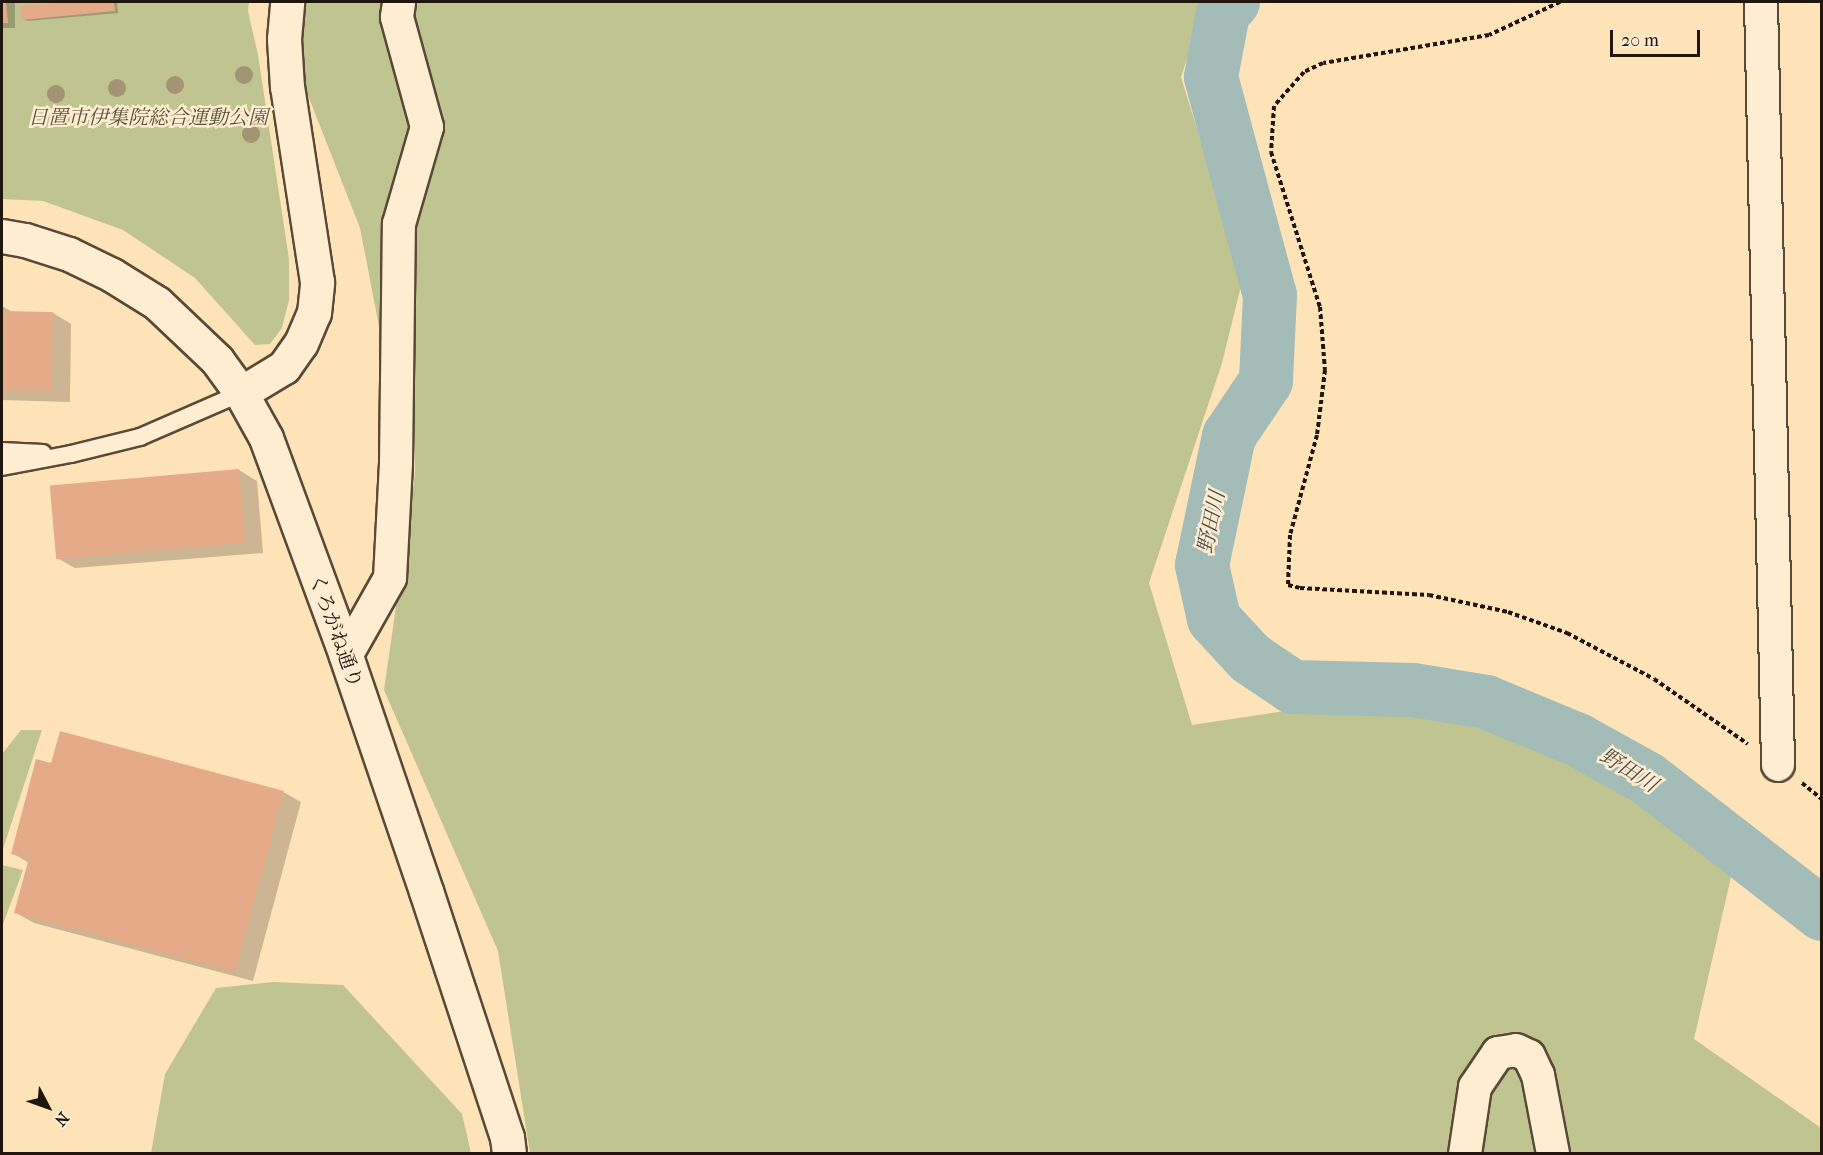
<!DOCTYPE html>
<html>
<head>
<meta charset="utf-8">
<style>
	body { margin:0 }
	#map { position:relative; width:1823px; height:1155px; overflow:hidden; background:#ffe3b8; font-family:"IM FELL French Canon","Noto Serif JP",serif }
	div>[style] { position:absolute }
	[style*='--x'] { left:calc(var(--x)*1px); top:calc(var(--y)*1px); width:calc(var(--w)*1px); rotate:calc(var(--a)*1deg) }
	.green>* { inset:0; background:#bfc490 }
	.shadow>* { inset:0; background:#0003; transform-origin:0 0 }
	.river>* { height:54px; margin:-27px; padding:0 27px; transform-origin:27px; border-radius:27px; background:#a3bcb7 }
	.building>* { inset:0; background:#e5aa88; transform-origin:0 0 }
	.path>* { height:4px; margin-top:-2px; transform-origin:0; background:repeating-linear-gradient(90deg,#20160d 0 4.5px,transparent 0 7.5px) }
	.roads { filter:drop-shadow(2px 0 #584938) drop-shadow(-2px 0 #584938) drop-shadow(0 2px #584938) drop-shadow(0 -2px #584938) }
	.lane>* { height:16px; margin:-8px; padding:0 8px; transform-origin:8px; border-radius:8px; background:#ffedd1 }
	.street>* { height:32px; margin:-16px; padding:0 16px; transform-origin:16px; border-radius:16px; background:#ffedd1 }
	.secondary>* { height:33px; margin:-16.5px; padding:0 16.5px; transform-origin:16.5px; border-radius:16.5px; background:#ffedd1 }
	.trees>* { width:18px; height:18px; margin:-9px; border-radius:50%; background:#a39473 }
	span { translate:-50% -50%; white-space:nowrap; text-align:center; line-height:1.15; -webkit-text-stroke:5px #ffedd1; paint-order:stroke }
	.park-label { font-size:20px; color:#58533b; font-style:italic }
	.street-label { font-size:20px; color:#20160d }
	.water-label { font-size:21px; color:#4e5048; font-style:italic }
	.frame { position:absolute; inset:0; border:3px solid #20160d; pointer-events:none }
	.north { position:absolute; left:18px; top:1077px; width:60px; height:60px; -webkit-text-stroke:4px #ffedd1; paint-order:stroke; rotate:131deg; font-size:16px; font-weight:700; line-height:24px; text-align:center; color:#20160d }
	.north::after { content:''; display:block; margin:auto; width:21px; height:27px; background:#20160d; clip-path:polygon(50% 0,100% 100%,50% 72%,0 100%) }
	.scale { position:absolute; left:1610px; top:30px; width:90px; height:27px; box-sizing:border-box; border:3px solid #20160d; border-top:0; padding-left:8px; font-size:18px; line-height:21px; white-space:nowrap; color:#20160d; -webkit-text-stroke:4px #ffedd1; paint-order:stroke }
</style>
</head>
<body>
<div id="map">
	<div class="green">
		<i style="clip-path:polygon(2px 2px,249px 2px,248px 11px,258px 55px,289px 259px,289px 300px,282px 328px,270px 344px,255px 345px,195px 278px,123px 230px,43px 201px,2px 199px)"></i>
		<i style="clip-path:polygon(305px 2px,1206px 2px,1181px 77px,1243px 278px,1222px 363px,1149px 583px,1192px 725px,1377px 697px,1515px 698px,1648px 786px,1731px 877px,1694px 1039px,1821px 1128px,1821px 1153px,530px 1153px,498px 951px,384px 690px,415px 474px,413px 359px,381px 337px,360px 228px,300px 75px)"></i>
		<i style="clip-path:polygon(21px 730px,42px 730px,2px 852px,2px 754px)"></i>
		<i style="clip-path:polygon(2px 865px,23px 870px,2px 927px)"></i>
		<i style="clip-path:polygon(273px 982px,343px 985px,462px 1114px,471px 1153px,151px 1153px,165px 1074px,216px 988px)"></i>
	</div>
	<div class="shadow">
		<i style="left:2px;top:2px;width:13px;height:26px"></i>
		<i style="clip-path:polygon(90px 2px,117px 2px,118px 13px,28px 21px,24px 19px,23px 8px)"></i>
		<i style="clip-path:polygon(2px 306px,14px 313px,53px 313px,71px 324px,70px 402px,2px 400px)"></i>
		<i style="clip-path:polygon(239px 470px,257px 481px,263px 553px,75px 568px,57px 558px)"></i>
		<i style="clip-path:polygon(283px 792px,301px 802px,253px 981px,34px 923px,16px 913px,29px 863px,12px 853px)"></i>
	</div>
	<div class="river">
		<i style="--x:1233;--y:2;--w:15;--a:132"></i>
		<i style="--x:1223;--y:13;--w:65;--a:100.6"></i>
		<i style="--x:1211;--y:77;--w:226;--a:74.9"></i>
		<i style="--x:1270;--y:295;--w:86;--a:92.7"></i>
		<i style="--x:1266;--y:381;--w:66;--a:123.9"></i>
		<i style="--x:1229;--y:436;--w:132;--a:101.8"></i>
		<i style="--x:1202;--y:565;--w:55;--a:77.5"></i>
		<i style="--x:1214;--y:619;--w:53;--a:47.3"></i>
		<i style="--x:1250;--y:658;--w:52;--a:34"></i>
		<i style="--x:1293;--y:687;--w:120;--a:1.4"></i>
		<i style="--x:1413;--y:690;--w:74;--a:9.3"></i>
		<i style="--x:1486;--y:702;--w:100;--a:22.4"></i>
		<i style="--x:1578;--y:740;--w:80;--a:29.1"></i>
		<i style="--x:1648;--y:779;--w:220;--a:37.8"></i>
	</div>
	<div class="building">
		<i style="clip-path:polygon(2px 2px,6px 2px,8px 23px,2px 23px)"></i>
		<i style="clip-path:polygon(74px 2px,114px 2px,115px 11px,22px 20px,21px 6px)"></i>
		<i style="left:2px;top:311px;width:51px;height:80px;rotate:1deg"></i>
		<i style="left:239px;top:469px;width:74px;height:190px;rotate:85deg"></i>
		<i style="clip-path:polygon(60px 731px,284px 791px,235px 972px,14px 913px,29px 858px,11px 854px,36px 759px,51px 763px)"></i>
	</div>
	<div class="path">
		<i style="--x:1560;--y:2;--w:78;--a:155.1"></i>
		<i style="--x:1489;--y:35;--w:168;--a:170.4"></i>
		<i style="--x:1323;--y:63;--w:21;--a:155"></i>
		<i style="--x:1304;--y:72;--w:45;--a:131.4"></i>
		<i style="--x:1274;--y:106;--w:46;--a:93.7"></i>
		<i style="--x:1271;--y:152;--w:163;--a:72.5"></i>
		<i style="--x:1320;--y:307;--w:63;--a:85.5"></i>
		<i style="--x:1325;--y:370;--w:65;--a:97"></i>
		<i style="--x:1317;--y:435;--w:104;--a:105.1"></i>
		<i style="--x:1290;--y:535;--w:50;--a:92.3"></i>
		<i style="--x:1288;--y:585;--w:12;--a:14"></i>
		<i style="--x:1300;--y:588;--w:129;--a:3.1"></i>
		<i style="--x:1429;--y:595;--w:81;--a:12.1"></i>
		<i style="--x:1508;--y:612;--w:63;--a:19.6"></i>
		<i style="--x:1567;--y:633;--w:98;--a:27.9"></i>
		<i style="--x:1654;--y:679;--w:114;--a:34.7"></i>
		<i style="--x:1802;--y:783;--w:26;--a:39"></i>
	</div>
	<div class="roads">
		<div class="lane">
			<i style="--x:2;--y:451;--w:41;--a:2.8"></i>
			<i style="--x:2;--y:467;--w:70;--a:-10.7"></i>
			<i style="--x:71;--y:454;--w:71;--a:-13.8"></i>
			<i style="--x:140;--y:437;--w:110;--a:-23.5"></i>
		</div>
		<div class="street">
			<i style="--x:1761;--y:2;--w:763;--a:88.72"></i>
			<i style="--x:346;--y:656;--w:90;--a:-60.6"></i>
			<i style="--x:390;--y:578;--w:116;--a:-87"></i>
			<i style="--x:396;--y:462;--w:238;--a:-89.3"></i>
			<i style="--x:399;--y:224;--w:101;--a:-73.9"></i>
			<i style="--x:427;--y:127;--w:114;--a:-105.3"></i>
			<i style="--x:397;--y:17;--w:15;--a:-82"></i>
			<i style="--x:1465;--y:1154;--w:68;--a:-81.5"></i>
			<i style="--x:1475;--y:1087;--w:41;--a:-55.9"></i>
			<i style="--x:1498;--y:1053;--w:18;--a:-9"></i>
			<i style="--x:1516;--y:1050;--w:14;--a:25"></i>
			<i style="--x:1529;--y:1056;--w:21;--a:65"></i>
			<i style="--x:1538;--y:1075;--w:80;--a:79.2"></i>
		</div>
		<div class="secondary">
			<i style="--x:2;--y:236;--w:23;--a:10"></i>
			<i style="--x:25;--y:240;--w:46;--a:17.7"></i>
			<i style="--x:69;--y:254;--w:48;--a:26"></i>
			<i style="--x:112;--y:275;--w:53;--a:31.9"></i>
			<i style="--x:157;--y:303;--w:83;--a:43.5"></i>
			<i style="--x:217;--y:360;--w:41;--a:54"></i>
			<i style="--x:241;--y:393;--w:51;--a:60.9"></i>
			<i style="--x:266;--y:438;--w:232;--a:69.8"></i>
			<i style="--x:346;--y:656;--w:248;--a:71.2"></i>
			<i style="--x:426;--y:891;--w:259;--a:71.8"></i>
			<i style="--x:507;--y:1137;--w:17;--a:83"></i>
			<i style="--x:241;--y:393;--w:50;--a:-31.2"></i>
			<i style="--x:284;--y:367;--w:29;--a:-55"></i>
			<i style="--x:301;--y:343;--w:33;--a:-67"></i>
			<i style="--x:314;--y:313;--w:31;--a:-84"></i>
			<i style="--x:317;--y:282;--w:197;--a:-98.7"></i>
			<i style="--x:287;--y:87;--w:48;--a:-93.6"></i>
			<i style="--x:284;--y:39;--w:37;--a:-85"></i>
		</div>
	</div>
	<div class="trees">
		<i style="left:244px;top:75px"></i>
		<i style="left:175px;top:85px"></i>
		<i style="left:117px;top:88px"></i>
		<i style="left:56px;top:94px"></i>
		<i style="left:251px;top:134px"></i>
	</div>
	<div class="park-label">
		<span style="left:148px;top:117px">日置市伊集院総合運動公園</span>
	</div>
	<div class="street-label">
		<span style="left:336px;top:631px;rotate:70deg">くろがね通り</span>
	</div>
	<div class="water-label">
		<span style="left:1211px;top:522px;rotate:-78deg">野田川</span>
		<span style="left:1629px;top:770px;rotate:32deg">野田川</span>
	</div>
	<div class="frame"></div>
	<div class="north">N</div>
	<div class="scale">20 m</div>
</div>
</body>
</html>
